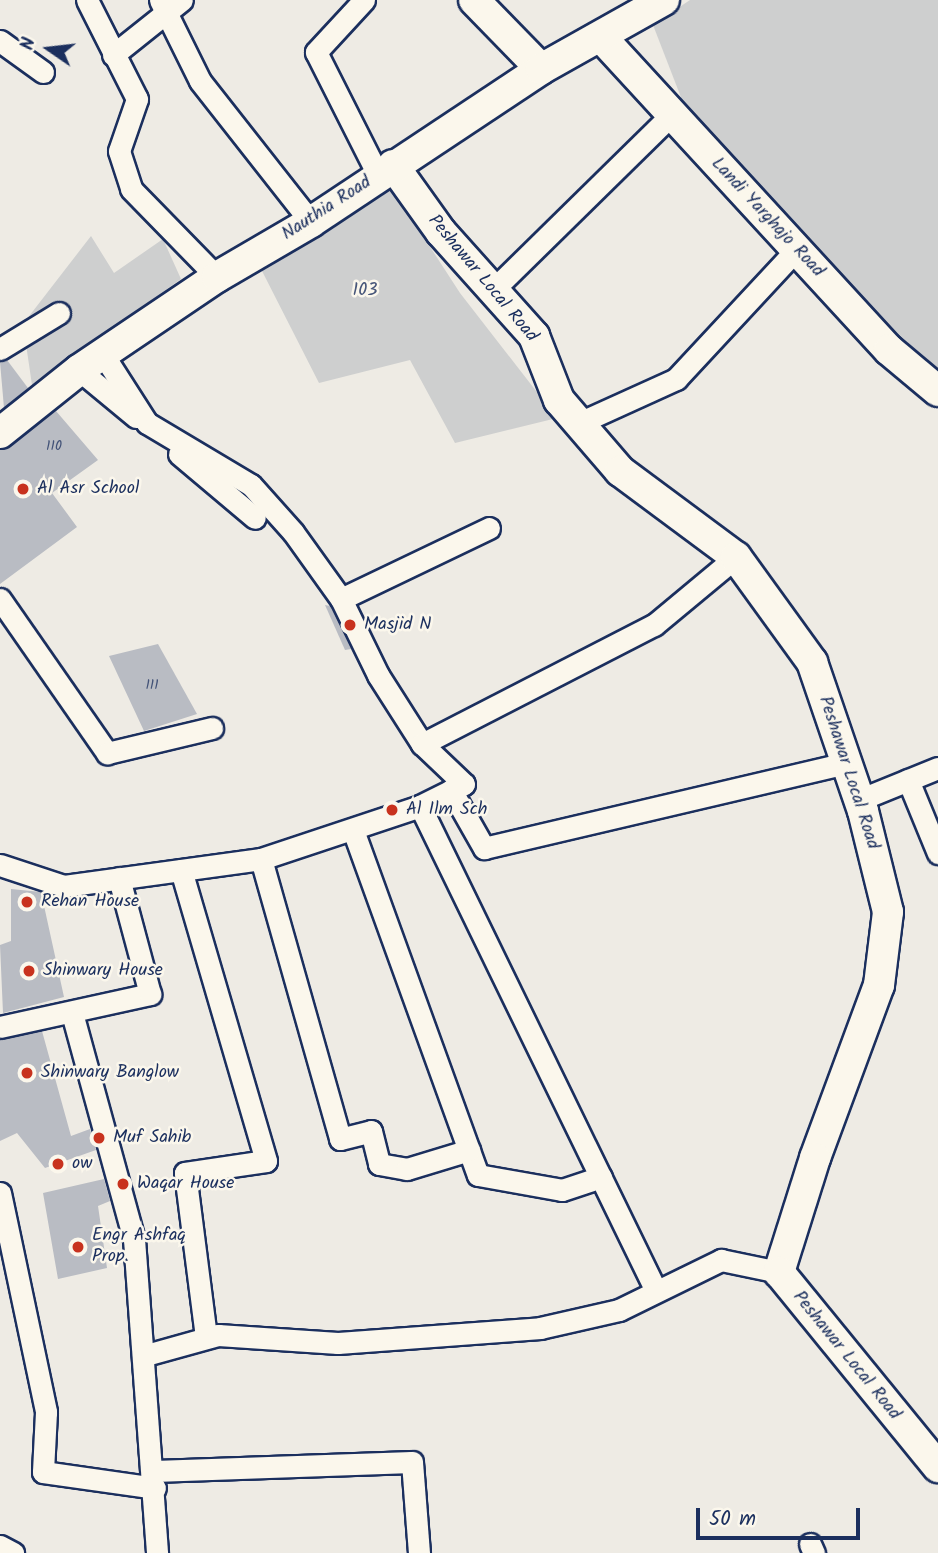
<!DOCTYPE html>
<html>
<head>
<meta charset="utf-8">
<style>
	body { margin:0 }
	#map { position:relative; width:938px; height:1553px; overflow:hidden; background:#eeebe4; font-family:Kalam,sans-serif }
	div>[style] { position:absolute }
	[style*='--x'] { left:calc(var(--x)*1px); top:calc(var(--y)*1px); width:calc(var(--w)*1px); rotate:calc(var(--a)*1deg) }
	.green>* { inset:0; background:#cecfcf }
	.building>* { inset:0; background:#b9bcc3 }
	.roads { filter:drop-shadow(2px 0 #1b2f5e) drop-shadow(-2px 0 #1b2f5e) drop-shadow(0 2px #1b2f5e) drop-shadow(0 -2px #1b2f5e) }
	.street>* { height:21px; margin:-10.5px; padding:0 10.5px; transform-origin:10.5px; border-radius:10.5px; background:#fbf7ec }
	.secondary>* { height:30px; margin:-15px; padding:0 15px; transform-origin:15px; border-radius:15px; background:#fbf7ec }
	.dots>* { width:19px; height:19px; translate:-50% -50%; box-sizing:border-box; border:4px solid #fbf7ec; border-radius:50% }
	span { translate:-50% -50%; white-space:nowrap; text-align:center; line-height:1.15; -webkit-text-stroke:5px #fbf7ec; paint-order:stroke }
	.number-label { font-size:14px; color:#425277 }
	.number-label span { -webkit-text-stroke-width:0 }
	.street-label { font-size:18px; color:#1b2f5e }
	.park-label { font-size:18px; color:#48577a }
	.poi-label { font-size:18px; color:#1b2f5e }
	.left { translate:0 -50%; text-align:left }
	.north { position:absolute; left:14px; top:14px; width:70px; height:70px; -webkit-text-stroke:5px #fbf7ec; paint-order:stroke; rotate:284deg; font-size:19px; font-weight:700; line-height:28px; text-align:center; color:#1b2f5e }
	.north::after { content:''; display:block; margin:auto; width:24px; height:32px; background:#1b2f5e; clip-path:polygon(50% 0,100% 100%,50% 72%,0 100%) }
	.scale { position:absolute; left:696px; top:1508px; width:164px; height:32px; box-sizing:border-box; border:4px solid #1b2f5e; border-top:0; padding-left:9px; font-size:21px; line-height:24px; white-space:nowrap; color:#1b2f5e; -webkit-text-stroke:5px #fbf7ec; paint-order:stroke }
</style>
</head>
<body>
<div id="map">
	<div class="green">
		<i style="clip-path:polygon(690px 0,938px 0,938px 378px,882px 331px,689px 118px,653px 25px)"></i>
		<i style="clip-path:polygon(386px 179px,460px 293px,557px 418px,455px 443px,410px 360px,319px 383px,262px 271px)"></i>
		<i style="clip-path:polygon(91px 236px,114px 273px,163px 239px,181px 279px,32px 385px,23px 324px)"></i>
	</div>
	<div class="building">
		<i style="clip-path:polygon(7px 360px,28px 388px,4px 408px,0 362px)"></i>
		<i style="clip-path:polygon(56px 411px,98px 460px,52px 493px,77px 527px,0 584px,0 450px)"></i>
		<i style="clip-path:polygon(325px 605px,330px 606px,351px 649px,345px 650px)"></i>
		<i style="clip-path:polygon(158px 644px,197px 714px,144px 731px,109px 656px)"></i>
		<i style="clip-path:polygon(11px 889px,41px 892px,64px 997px,3px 1013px,0 945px,11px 941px)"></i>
		<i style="clip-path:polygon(42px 1031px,71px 1136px,90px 1129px,96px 1150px,45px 1168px,17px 1133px,0 1141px,0 1040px)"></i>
		<i style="clip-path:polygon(104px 1179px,110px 1201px,98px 1206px,107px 1268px,58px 1279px,43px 1193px)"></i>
	</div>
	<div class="roads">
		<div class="street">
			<i style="--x:87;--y:0;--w:111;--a:63.2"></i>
			<i style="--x:137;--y:99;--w:55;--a:109.1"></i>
			<i style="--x:119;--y:151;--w:40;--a:72"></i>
			<i style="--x:131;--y:189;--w:123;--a:45.7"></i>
			<i style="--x:160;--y:0;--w:90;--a:63.7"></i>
			<i style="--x:200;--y:81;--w:179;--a:51.8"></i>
			<i style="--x:364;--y:0;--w:71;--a:132.7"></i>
			<i style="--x:316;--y:52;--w:138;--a:63.2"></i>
			<i style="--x:0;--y:41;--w:53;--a:35.8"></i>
			<i style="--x:113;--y:55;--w:88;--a:-38.6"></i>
			<i style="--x:492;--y:291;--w:252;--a:-44.5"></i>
			<i style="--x:0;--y:349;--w:69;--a:-31.4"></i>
			<i style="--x:104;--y:356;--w:80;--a:57.3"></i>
			<i style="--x:147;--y:423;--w:121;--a:30.8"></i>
			<i style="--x:251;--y:485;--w:63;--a:48.2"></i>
			<i style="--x:293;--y:532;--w:82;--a:54.4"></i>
			<i style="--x:341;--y:599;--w:85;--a:64"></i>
			<i style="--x:378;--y:675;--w:82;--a:57.5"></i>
			<i style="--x:79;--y:370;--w:74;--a:39.5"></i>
			<i style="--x:579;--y:423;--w:107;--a:-24.4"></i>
			<i style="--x:676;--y:379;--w:176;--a:-47.1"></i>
			<i style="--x:179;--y:454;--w:99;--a:40.1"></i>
			<i style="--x:0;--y:599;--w:188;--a:55.2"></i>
			<i style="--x:107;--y:753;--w:108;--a:-13.4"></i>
			<i style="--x:341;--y:599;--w:164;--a:-25.6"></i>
			<i style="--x:908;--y:780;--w:79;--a:67.7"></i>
			<i style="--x:451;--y:790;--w:67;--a:60.4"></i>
			<i style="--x:484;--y:848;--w:371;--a:-13.2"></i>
			<i style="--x:859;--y:800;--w:85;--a:-22.1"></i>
			<i style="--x:420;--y:806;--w:539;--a:64.05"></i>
			<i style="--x:353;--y:830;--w:367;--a:70.1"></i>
			<i style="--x:478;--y:1175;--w:85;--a:10.1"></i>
			<i style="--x:562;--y:1190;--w:41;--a:-18.4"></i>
			<i style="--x:261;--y:859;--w:291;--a:74.2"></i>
			<i style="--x:340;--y:1139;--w:32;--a:-14"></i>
			<i style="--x:371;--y:1131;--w:34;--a:76"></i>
			<i style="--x:379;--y:1164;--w:28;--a:10"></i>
			<i style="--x:407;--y:1169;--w:65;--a:-17"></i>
			<i style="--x:0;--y:865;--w:67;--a:18.2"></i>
			<i style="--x:64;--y:886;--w:199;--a:-7.8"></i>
			<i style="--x:261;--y:859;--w:168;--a:-18.4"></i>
			<i style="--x:420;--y:806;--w:49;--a:-26.6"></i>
			<i style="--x:464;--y:784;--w:58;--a:-136.4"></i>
			<i style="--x:422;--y:744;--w:261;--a:-27.2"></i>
			<i style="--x:654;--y:625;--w:107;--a:-39.7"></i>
			<i style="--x:181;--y:870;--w:303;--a:73.7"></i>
			<i style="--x:266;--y:1161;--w:82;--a:171.6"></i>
			<i style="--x:185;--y:1173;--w:166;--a:82.7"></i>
			<i style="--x:72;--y:1013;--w:234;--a:74.7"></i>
			<i style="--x:134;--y:1239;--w:315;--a:85.8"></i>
			<i style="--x:0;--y:1027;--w:154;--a:-12.4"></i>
			<i style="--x:150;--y:994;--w:120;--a:-105"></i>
			<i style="--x:0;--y:1193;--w:224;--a:78.1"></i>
			<i style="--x:46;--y:1412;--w:60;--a:92.9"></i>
			<i style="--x:43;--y:1472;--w:113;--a:8.1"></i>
			<i style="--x:146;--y:1355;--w:75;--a:-15.5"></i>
			<i style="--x:218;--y:1335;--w:120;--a:3.8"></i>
			<i style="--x:338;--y:1343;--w:203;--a:-4.2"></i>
			<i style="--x:540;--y:1328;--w:81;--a:-12.8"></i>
			<i style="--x:619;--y:1310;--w:114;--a:-26.1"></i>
			<i style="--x:721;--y:1260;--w:59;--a:11.7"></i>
			<i style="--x:154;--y:1471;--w:258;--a:-2"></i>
			<i style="--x:412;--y:1462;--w:91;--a:85.6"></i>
			<i style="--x:810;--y:1544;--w:10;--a:66"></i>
			<i style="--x:0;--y:1546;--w:15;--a:28"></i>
		</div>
		<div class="secondary">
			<i style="--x:474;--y:0;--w:96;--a:45.8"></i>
			<i style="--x:602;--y:38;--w:424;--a:47.4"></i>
			<i style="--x:889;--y:350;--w:64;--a:39.9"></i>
			<i style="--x:393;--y:165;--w:82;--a:54.4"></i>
			<i style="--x:441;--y:232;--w:140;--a:48.2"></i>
			<i style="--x:534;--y:336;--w:69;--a:68.7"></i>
			<i style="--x:559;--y:400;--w:94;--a:49.3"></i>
			<i style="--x:620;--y:471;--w:144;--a:36.6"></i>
			<i style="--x:736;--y:557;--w:130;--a:54.1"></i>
			<i style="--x:812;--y:662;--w:157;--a:71.1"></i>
			<i style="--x:863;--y:811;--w:104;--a:76.1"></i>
			<i style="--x:888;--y:912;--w:74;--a:97"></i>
			<i style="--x:879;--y:985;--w:184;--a:110.3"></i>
			<i style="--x:815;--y:1158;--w:120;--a:107.5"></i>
			<i style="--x:779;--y:1272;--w:252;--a:50.8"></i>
			<i style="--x:0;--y:433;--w:101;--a:-38.6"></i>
			<i style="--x:79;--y:370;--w:166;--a:-34"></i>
			<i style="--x:217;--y:277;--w:109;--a:-30.3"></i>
			<i style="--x:311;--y:222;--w:276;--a:-33.6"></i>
			<i style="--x:541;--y:69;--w:141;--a:-29.3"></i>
		</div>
	</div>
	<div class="dots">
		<i style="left:23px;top:489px;background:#c8321e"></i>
		<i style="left:350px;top:625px;background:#c8321e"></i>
		<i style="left:392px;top:810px;background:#c8321e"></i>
		<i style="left:27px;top:902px;background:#c8321e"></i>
		<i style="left:29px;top:971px;background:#c8321e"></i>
		<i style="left:27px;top:1073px;background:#c8321e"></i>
		<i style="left:99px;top:1138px;background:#c8321e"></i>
		<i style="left:58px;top:1164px;background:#c8321e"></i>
		<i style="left:123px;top:1184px;background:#c8321e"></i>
		<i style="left:78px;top:1247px;background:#c8321e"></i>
	</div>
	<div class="number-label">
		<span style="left:54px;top:446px">110</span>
		<span style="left:152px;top:685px">111</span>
	</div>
	<div class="street-label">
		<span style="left:327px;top:209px;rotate:-33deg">Nauthia Road</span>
		<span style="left:767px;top:218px;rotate:47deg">Landi Yarghajo Road</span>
		<span style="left:482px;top:279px;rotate:50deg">Peshawar Local Road</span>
		<span style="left:848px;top:773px;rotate:72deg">Peshawar Local Road</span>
		<span style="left:846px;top:1356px;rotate:51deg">Peshawar Local Road</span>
	</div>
	<div class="park-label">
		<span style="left:365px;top:291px">103</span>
	</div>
	<div class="poi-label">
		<span class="left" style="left:37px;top:489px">Al Asr School</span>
		<span class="left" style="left:364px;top:625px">Masjid N</span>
		<span class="left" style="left:406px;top:810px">Al Ilm Sch</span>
		<span class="left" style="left:41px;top:902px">Rehan House</span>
		<span class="left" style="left:43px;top:971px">Shinwary House</span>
		<span class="left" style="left:41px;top:1073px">Shinwary Banglow</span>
		<span class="left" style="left:113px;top:1138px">Muf Sahib</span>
		<span class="left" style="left:72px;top:1164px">ow</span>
		<span class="left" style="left:137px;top:1184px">Waqar House</span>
		<span class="left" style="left:92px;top:1247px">Engr Ashfaq<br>Prop.</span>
	</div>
	<div class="north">N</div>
	<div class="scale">50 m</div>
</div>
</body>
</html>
